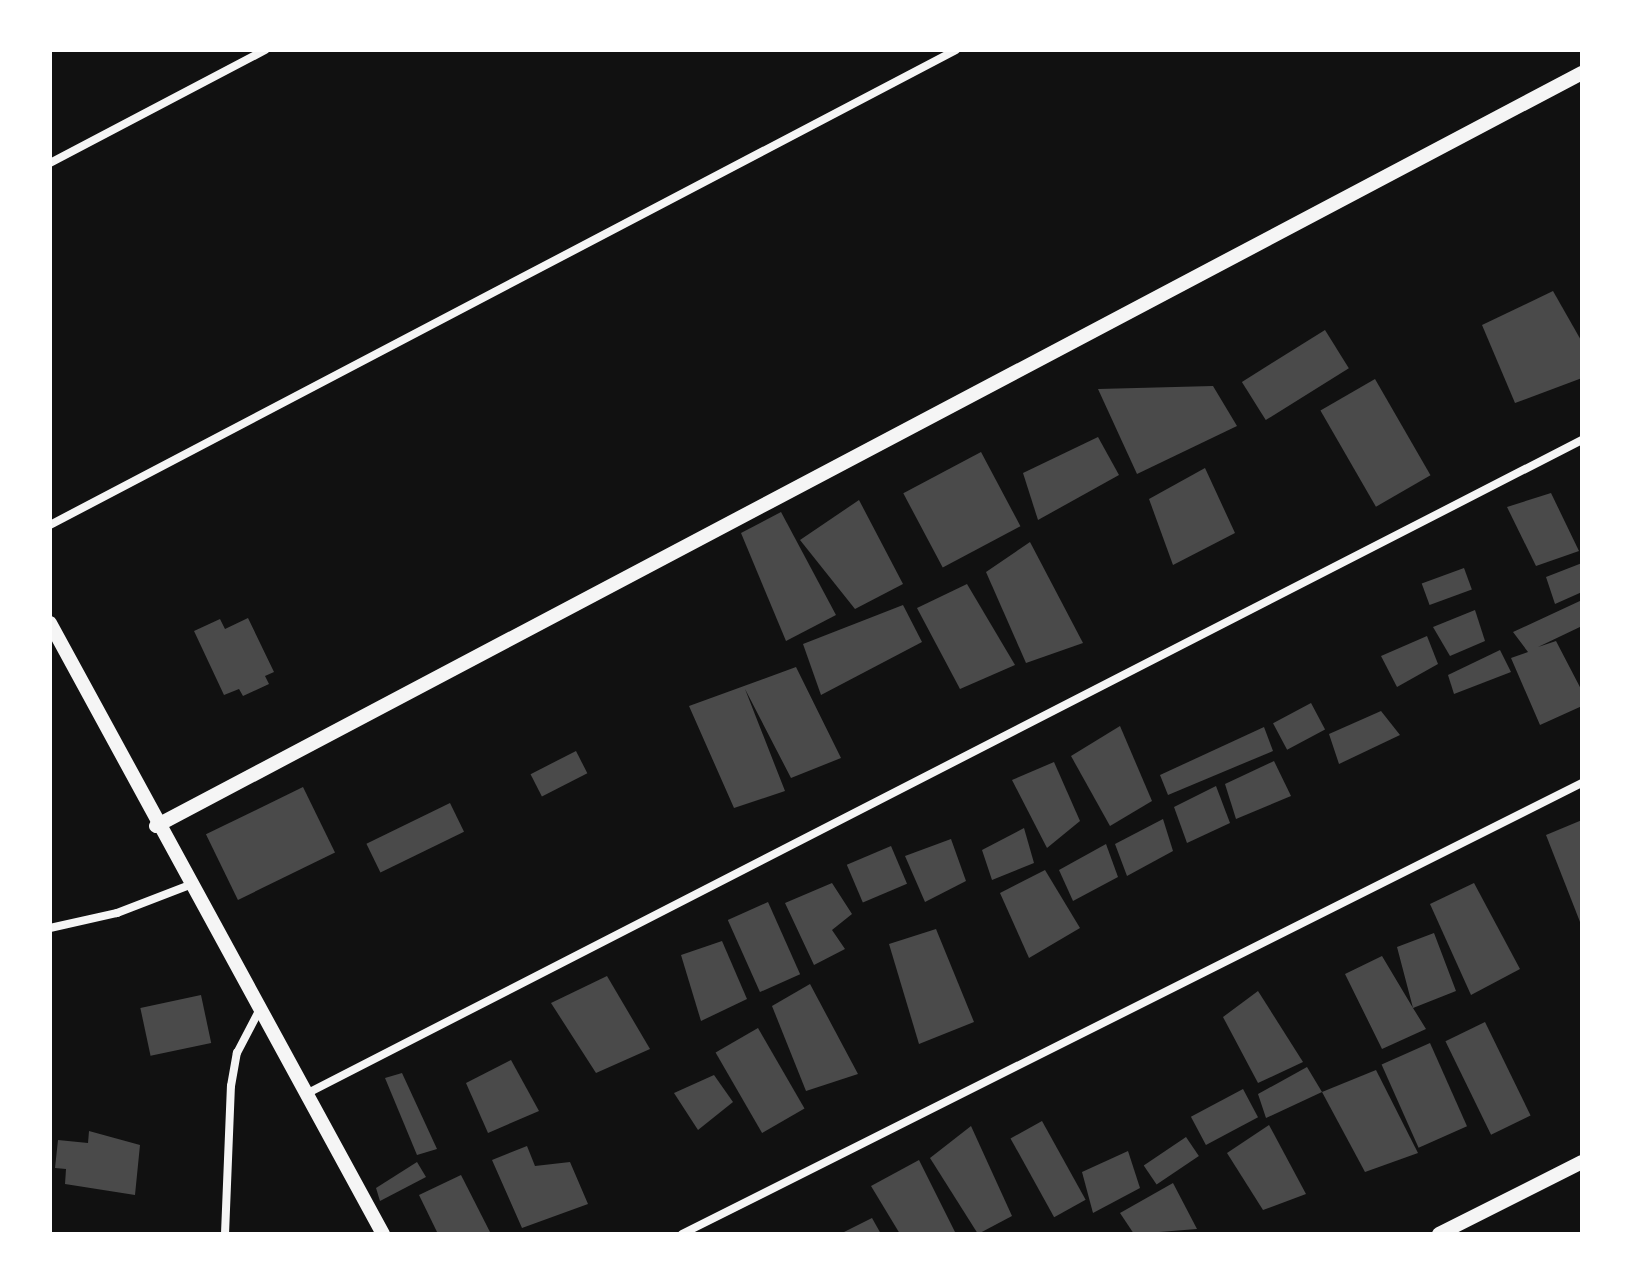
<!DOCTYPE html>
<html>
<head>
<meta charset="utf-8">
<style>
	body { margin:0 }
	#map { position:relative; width:1632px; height:1284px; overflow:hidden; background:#111; font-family:Roboto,sans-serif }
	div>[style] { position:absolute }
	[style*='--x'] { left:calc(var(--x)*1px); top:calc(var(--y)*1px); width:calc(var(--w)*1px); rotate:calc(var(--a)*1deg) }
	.building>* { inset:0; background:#4a4a4a; transform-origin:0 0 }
	.minor>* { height:8px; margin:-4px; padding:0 4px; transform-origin:4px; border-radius:4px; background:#f5f5f5 }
	.tertiary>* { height:14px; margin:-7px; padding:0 7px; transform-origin:7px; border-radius:7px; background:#f5f5f5 }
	span { translate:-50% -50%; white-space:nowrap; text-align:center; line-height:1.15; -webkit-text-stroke:8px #fff; paint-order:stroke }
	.frame { position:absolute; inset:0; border:52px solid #fff; pointer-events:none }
</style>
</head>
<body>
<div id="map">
	<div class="building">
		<i style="clip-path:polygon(1553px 291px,1582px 342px,1582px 378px,1515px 403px,1482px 325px)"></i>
		<i style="left:1325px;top:330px;width:45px;height:98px;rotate:58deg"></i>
		<i style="left:1375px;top:379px;width:111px;height:63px;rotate:60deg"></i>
		<i style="clip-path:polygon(1213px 386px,1237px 426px,1137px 474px,1098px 389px)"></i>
		<i style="clip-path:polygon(1098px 437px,1119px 475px,1038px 520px,1023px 473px)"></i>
		<i style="left:981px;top:452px;width:84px;height:88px;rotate:62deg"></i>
		<i style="clip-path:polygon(1205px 468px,1235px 533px,1173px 565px,1149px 499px)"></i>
		<i style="clip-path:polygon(1551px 493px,1579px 551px,1536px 566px,1507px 507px)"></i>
		<i style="clip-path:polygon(859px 500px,903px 584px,855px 609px,800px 540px)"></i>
		<i style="clip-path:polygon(781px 512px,836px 615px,786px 641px,741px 533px)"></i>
		<i style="clip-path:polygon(1030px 542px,1083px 643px,1026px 663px,986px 572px)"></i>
		<i style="clip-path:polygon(1582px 563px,1582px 592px,1555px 604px,1546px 577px)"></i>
		<i style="left:1464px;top:568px;width:23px;height:45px;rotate:70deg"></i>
		<i style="clip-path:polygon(967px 584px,1015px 665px,960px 689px,917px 608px)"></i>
		<i style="clip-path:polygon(1582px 600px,1582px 626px,1538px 647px,1556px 641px,1582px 691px,1582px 706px,1540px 725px,1511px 658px,1528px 652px,1513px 632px)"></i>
		<i style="clip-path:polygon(903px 605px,922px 642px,821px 695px,803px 644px)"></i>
		<i style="clip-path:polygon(1475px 610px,1485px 641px,1450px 656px,1433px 627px)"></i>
		<i style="clip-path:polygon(248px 618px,274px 672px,265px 676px,269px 684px,243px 696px,239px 689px,224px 695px,194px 631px,220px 619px,225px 629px)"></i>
		<i style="clip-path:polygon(1427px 636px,1438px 664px,1397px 687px,1381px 656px)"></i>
		<i style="clip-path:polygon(1500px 650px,1511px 672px,1454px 694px,1448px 675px)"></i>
		<i style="clip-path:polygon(796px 667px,841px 758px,791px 778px,745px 689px,785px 791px,734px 808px,689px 706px)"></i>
		<i style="left:1311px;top:703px;width:30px;height:43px;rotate:62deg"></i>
		<i style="clip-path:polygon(1381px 711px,1400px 735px,1339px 764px,1329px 734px)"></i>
		<i style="clip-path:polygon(1120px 726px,1152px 801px,1110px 826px,1071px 756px)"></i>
		<i style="clip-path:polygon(1264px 727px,1273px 751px,1168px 795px,1160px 775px)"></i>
		<i style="left:576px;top:751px;width:25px;height:51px;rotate:63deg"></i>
		<i style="clip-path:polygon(1274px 761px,1291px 796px,1236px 819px,1225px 784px)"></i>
		<i style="clip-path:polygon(1054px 762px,1080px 821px,1047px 848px,1012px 780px)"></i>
		<i style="clip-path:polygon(1216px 786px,1230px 823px,1187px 843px,1174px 807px)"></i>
		<i style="left:303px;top:787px;width:73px;height:108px;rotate:64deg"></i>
		<i style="left:450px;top:803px;width:32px;height:93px;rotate:64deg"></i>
		<i style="clip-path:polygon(1163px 819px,1173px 851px,1127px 876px,1115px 844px)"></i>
		<i style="clip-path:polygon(1582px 820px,1582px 927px,1546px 835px)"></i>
		<i style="clip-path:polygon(1024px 828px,1034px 863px,992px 880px,982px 850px)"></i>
		<i style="clip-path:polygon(951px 839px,966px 881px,925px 902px,905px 856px)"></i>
		<i style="clip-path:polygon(1106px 844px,1118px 877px,1073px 901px,1059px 870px)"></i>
		<i style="left:891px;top:846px;width:41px;height:48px;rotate:67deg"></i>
		<i style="clip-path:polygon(1045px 870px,1080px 928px,1029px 958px,1000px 893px)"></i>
		<i style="clip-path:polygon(832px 883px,852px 914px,832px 930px,845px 949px,814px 965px,785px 903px)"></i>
		<i style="clip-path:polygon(1474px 883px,1520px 969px,1471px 995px,1430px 904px)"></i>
		<i style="left:768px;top:902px;width:79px;height:44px;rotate:66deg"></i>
		<i style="clip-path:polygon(936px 929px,974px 1022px,919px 1044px,889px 944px)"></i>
		<i style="clip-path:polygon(1434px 933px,1456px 991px,1413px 1008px,1426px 1029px,1382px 1049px,1345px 974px,1382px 956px,1413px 1008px,1397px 947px)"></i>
		<i style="clip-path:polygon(722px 941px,747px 999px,701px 1021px,681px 955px)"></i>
		<i style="clip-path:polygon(607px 976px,650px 1049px,596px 1073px,551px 1003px)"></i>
		<i style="clip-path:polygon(810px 984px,858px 1074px,806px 1091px,772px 1006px)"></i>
		<i style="clip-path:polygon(1258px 991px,1303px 1062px,1258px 1083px,1223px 1017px)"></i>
		<i style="left:201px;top:995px;width:49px;height:62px;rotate:78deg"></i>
		<i style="left:1485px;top:1022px;width:104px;height:44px;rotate:64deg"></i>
		<i style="left:758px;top:1028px;width:93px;height:49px;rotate:60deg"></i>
		<i style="left:1430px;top:1043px;width:91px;height:53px;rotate:66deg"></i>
		<i style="clip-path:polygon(511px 1060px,539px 1111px,488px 1133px,466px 1083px)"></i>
		<i style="clip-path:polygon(1307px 1067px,1322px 1092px,1266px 1118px,1258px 1094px)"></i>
		<i style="clip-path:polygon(1376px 1070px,1418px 1153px,1365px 1172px,1322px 1092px)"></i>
		<i style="clip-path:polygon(402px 1073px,437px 1149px,417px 1155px,385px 1078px)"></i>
		<i style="clip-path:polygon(714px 1075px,733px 1102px,698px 1130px,674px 1093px)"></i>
		<i style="left:1243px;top:1089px;width:32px;height:59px;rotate:62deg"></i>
		<i style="left:1042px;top:1121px;width:90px;height:36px;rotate:61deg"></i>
		<i style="clip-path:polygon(1269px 1125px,1306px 1194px,1263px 1210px,1227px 1153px)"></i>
		<i style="clip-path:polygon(971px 1126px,1012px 1216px,978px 1234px,930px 1158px)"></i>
		<i style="clip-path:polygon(89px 1131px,140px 1145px,135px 1195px,65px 1184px,66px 1169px,55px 1168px,58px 1140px,88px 1143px)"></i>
		<i style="left:1186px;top:1137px;width:23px;height:51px;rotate:56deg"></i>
		<i style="clip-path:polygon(527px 1146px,535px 1166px,570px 1162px,588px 1204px,522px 1228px,492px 1160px)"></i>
		<i style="clip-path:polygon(1128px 1151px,1140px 1188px,1093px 1213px,1082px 1172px)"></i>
		<i style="clip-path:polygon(919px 1160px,956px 1234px,900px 1234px,871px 1186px)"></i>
		<i style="clip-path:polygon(417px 1162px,426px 1177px,380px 1201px,376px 1188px)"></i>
		<i style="clip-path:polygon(461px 1175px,491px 1234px,438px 1234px,419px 1195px)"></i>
		<i style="clip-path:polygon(1173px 1183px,1197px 1229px,1134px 1234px,1120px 1213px)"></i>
		<i style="clip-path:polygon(872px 1218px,881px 1234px,840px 1234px)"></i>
	</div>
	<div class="minor">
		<i style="--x:50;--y:163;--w:243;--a:-27.7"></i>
		<i style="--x:50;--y:525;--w:1023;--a:-27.67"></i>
		<i style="--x:50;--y:928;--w:69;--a:-12.6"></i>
		<i style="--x:117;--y:913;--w:80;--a:-21.1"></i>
		<i style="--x:306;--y:1094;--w:1434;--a:-27.14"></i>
		<i style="--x:225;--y:1234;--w:148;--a:-87.7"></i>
		<i style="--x:231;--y:1086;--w:34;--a:-80"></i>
		<i style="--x:237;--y:1053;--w:47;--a:-62.4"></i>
		<i style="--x:682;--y:1234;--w:1007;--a:-26.62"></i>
	</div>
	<div class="tertiary">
		<i style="--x:50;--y:623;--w:696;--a:61.41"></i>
		<i style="--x:156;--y:826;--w:1613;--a:-27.84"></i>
		<i style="--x:1439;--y:1234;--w:160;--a:-26.7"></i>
	</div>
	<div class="frame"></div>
</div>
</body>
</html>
